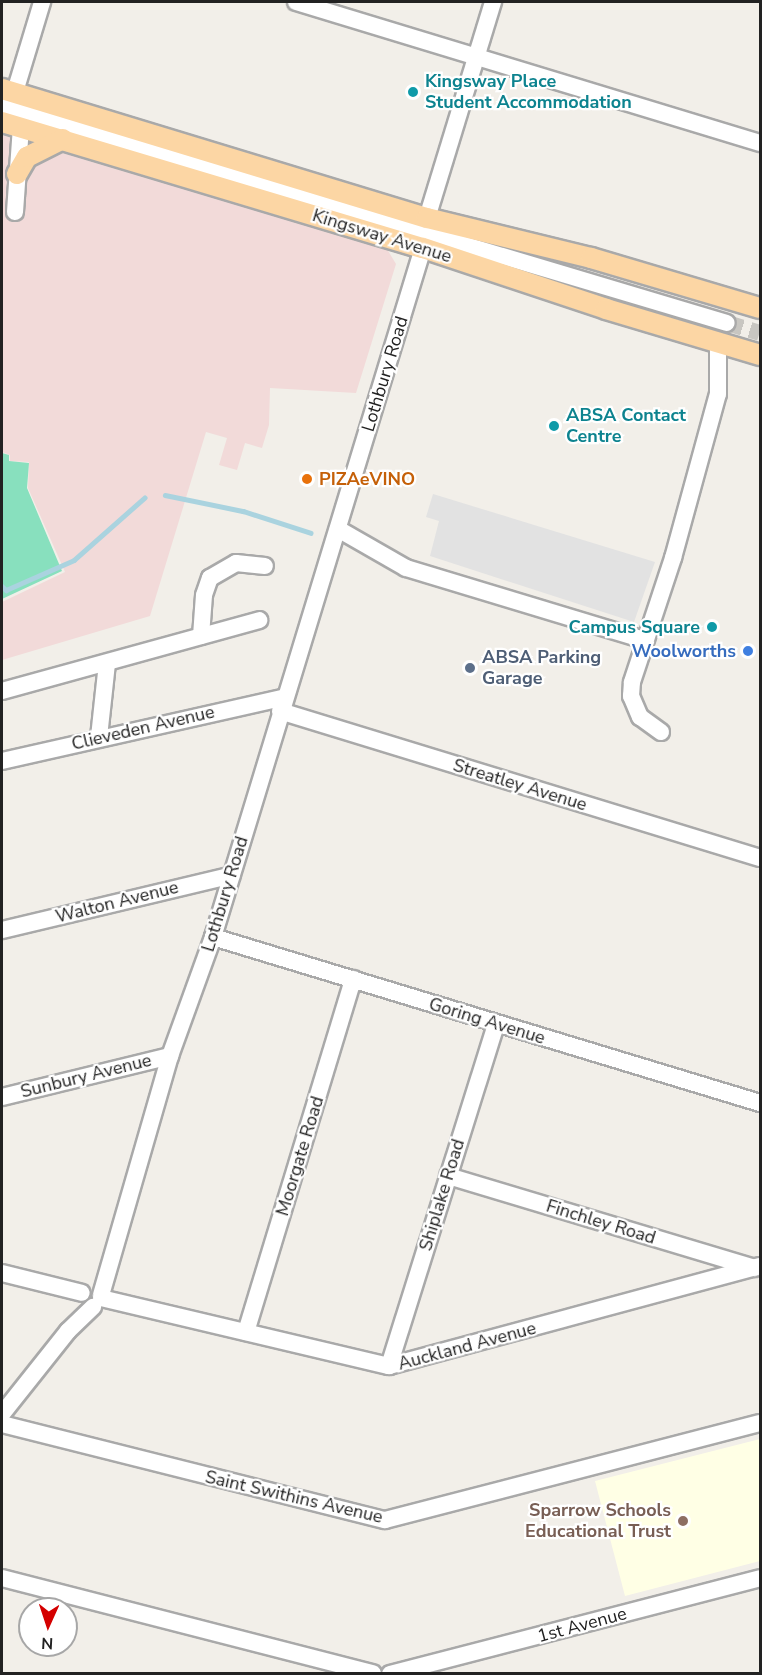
<!DOCTYPE html>
<html>
<head>
<meta charset="utf-8">
<style>
	body { margin:0 }
	#map { position:relative; width:762px; height:1675px; overflow:hidden; background:#f2efe9; font-family:"Nunito Sans",sans-serif }
	div>[style] { position:absolute }
	[style*='--x'] { left:calc(var(--x)*1px); top:calc(var(--y)*1px); width:calc(var(--w)*1px); rotate:calc(var(--a)*1deg) }
	.commercial>* { inset:0; background:#f2dad9 }
	.education>* { inset:0; background:#ffffe5 }
	.pitch>* { inset:0; background:#88e0be }
	.parking>* { inset:0; background:#e2e2e2 }
	.stream>* { height:4.5px; margin:-2.25px; padding:0 2.25px; transform-origin:2.25px; border-radius:2.25px; background:#aad3df }
	.minor-tunnel>* { height:16px; margin-top:-8px; transform-origin:0; background:repeating-linear-gradient(90deg,#c8c6c1 0 16px,transparent 0 24px) }
	.roads { filter:drop-shadow(2px 0 #a9a9a9) drop-shadow(-2px 0 #a9a9a9) drop-shadow(0 2px #a9a9a9) drop-shadow(0 -2px #a9a9a9) }
	.minor>* { height:16px; margin:-8px; padding:0 8px; transform-origin:8px; border-radius:8px; background:#fff }
	.major>* { height:20px; margin:-10px; padding:0 10px; transform-origin:10px; border-radius:10px; background:#fcd6a4 }
	.dots>* { width:16px; height:16px; translate:-50% -50%; box-sizing:border-box; border:3px solid #fff; border-radius:50% }
	span { translate:-50% -50%; white-space:nowrap; text-align:center; line-height:1.15; -webkit-text-stroke:4.5px #fff; paint-order:stroke }
	.culture-label { font-size:18px; color:#0d838f; font-weight:700 }
	.left { translate:0 -50%; text-align:left }
	.right { translate:-100% -50%; text-align:right }
	.street-label { font-size:18px; color:#222 }
	.food-label { font-size:18px; color:#c56008; font-weight:700 }
	.shop-label { font-size:18px; color:#366cbe; font-weight:700 }
	.service-label { font-size:18px; color:#4e5e75; font-weight:700 }
	.education-label { font-size:18px; color:#785e54; font-weight:700 }
	.frame { position:absolute; inset:0; border:3px solid #222; pointer-events:none }
	.north { position:absolute; left:18px; top:1597px; width:60px; height:60px; box-sizing:border-box; background:#fff; border:2px solid #a7a7a7; border-radius:50%; rotate:183deg; font-size:16px; font-weight:700; line-height:24px; text-align:center; color:#222 }
	.north::after { content:''; display:block; margin:auto; width:21px; height:27px; background:#d40000; clip-path:polygon(50% 0,100% 100%,50% 72%,0 100%) }
</style>
</head>
<body>
<div id="map">
	<div class="commercial">
		<i style="clip-path:polygon(2px 135px,387px 249px,396px 264px,356px 393px,270px 388px,269px 425px,262px 448px,245px 443px,237px 470px,219px 465px,227px 438px,206px 432px,150px 616px,2px 660px,2px 602px,65px 572px,28px 488px,29px 462px,10px 461px,10px 455px,2px 452px)"></i>
	</div>
	<div class="education">
		<i style="clip-path:polygon(760px 1439px,760px 1561px,625px 1596px,595px 1481px)"></i>
	</div>
	<div class="pitch">
		<i style="clip-path:polygon(2px 453px,9px 455px,9px 461px,29px 463px,27px 488px,62px 571px,2px 599px)"></i>
	</div>
	<div class="parking">
		<i style="clip-path:polygon(433px 494px,655px 562px,634px 622px,430px 556px,439px 521px,426px 517px)"></i>
	</div>
	<div class="stream">
		<i style="--x:165;--y:495;--w:80;--a:11.6"></i>
		<i style="--x:243;--y:511;--w:71;--a:17.9"></i>
		<i style="--x:2;--y:586;--w:6;--a:45"></i>
		<i style="--x:6;--y:590;--w:74;--a:-23.8"></i>
		<i style="--x:74;--y:560;--w:94;--a:-41.5"></i>
	</div>
	<div class="minor-tunnel">
		<i style="--x:727;--y:323;--w:34;--a:17"></i>
	</div>
	<div class="roads">
		<div class="minor">
			<i style="--x:296;--y:2;--w:485;--a:16.9"></i>
			<i style="--x:11;--y:105;--w:108;--a:-73.2"></i>
			<i style="--x:2;--y:107;--w:756;--a:16.59"></i>
			<i style="--x:15;--y:212;--w:85;--a:-86"></i>
			<i style="--x:338;--y:529;--w:78;--a:29.8"></i>
			<i style="--x:406;--y:568;--w:250;--a:16.8"></i>
			<i style="--x:201;--y:636;--w:41;--a:-85.8"></i>
			<i style="--x:204;--y:595;--w:18;--a:-71"></i>
			<i style="--x:210;--y:578;--w:30;--a:-30"></i>
			<i style="--x:236;--y:563;--w:29;--a:6"></i>
			<i style="--x:2;--y:691;--w:267;--a:-15.4"></i>
			<i style="--x:280;--y:711;--w:502;--a:17.03"></i>
			<i style="--x:661;--y:732;--w:26;--a:-144"></i>
			<i style="--x:640;--y:717;--w:23;--a:-113"></i>
			<i style="--x:631;--y:696;--w:14;--a:-86"></i>
			<i style="--x:632;--y:682;--w:131;--a:-71.7"></i>
			<i style="--x:673;--y:558;--w:170;--a:-74.7"></i>
			<i style="--x:718;--y:394;--w:52;--a:-90"></i>
			<i style="--x:99;--y:737;--w:74;--a:-83.8"></i>
			<i style="--x:2;--y:761;--w:290;--a:-12.7"></i>
			<i style="--x:2;--y:930;--w:236;--a:-13.4"></i>
			<i style="--x:213;--y:937;--w:572;--a:16.88"></i>
			<i style="--x:2;--y:1097;--w:173;--a:-13.7"></i>
			<i style="--x:448;--y:1176;--w:320;--a:16.7"></i>
			<i style="--x:2;--y:1273;--w:82;--a:14"></i>
			<i style="--x:101;--y:1295;--w:249;--a:-73.9"></i>
			<i style="--x:170;--y:1056;--w:127;--a:-70.1"></i>
			<i style="--x:213;--y:937;--w:720;--a:-73.05"></i>
			<i style="--x:423;--y:248;--w:30;--a:-82"></i>
			<i style="--x:427;--y:218;--w:226;--a:-73"></i>
			<i style="--x:101;--y:1298;--w:296;--a:13.3"></i>
			<i style="--x:389;--y:1366;--w:384;--a:-15.1"></i>
			<i style="--x:246;--y:1332;--w:369;--a:-73.1"></i>
			<i style="--x:389;--y:1366;--w:358;--a:-72.6"></i>
			<i style="--x:2;--y:1414;--w:106;--a:-51.5"></i>
			<i style="--x:68;--y:1331;--w:35;--a:-44"></i>
			<i style="--x:2;--y:1424;--w:395;--a:14.1"></i>
			<i style="--x:385;--y:1520;--w:387;--a:-14.5"></i>
			<i style="--x:2;--y:1578;--w:383;--a:14.4"></i>
			<i style="--x:390;--y:1674;--w:382;--a:-14.5"></i>
		</div>
		<div class="major">
			<i style="--x:2;--y:89;--w:444;--a:16.9"></i>
			<i style="--x:427;--y:218;--w:169;--a:13.7"></i>
			<i style="--x:591;--y:258;--w:176;--a:16.5"></i>
			<i style="--x:2;--y:122;--w:439;--a:16.7"></i>
			<i style="--x:423;--y:248;--w:193;--a:18.4"></i>
			<i style="--x:606;--y:309;--w:161;--a:16.6"></i>
			<i style="--x:17;--y:174;--w:20;--a:-60"></i>
			<i style="--x:27;--y:157;--w:40;--a:-26.6"></i>
		</div>
	</div>
	<div class="dots">
		<i style="left:413px;top:92px;background:#0f9aa8"></i>
		<i style="left:554px;top:426px;background:#0f9aa8"></i>
		<i style="left:307px;top:479px;background:#e8710a"></i>
		<i style="left:712px;top:627px;background:#0f9aa8"></i>
		<i style="left:748px;top:651px;background:#3f7fe0"></i>
		<i style="left:470px;top:668px;background:#5c6f8a"></i>
		<i style="left:683px;top:1521px;background:#8d6e63"></i>
	</div>
	<div class="culture-label">
		<span class="left" style="left:425px;top:92px">Kingsway Place<br>Student Accommodation</span>
		<span class="left" style="left:566px;top:426px">ABSA Contact<br>Centre</span>
		<span class="right" style="left:700px;top:627px">Campus Square</span>
	</div>
	<div class="street-label">
		<span style="left:382px;top:236px;rotate:17deg">Kingsway Avenue</span>
		<span style="left:385px;top:374px;rotate:-73deg">Lothbury Road</span>
		<span style="left:143px;top:728px;rotate:-13deg">Clieveden Avenue</span>
		<span style="left:520px;top:785px;rotate:17deg">Streatley Avenue</span>
		<span style="left:225px;top:894px;rotate:-73deg">Lothbury Road</span>
		<span style="left:117px;top:902px;rotate:-14deg">Walton Avenue</span>
		<span style="left:487px;top:1021px;rotate:17deg">Goring Avenue</span>
		<span style="left:86px;top:1076px;rotate:-14deg">Sunbury Avenue</span>
		<span style="left:300px;top:1156px;rotate:-73deg">Moorgate Road</span>
		<span style="left:442px;top:1195px;rotate:-73deg">Shiplake Road</span>
		<span style="left:601px;top:1222px;rotate:17deg">Finchley Road</span>
		<span style="left:467px;top:1346px;rotate:-15deg">Auckland Avenue</span>
		<span style="left:294px;top:1497px;rotate:13deg">Saint Swithins Avenue</span>
		<span style="left:582px;top:1625px;rotate:-15deg">1st Avenue</span>
	</div>
	<div class="food-label">
		<span class="left" style="left:319px;top:479px">PIZAeVINO</span>
	</div>
	<div class="shop-label">
		<span class="right" style="left:736px;top:651px">Woolworths</span>
	</div>
	<div class="service-label">
		<span class="left" style="left:482px;top:668px">ABSA Parking<br>Garage</span>
	</div>
	<div class="education-label">
		<span class="right" style="left:671px;top:1521px">Sparrow Schools<br>Educational Trust</span>
	</div>
	<div class="frame"></div>
	<div class="north">N</div>
</div>
</body>
</html>
